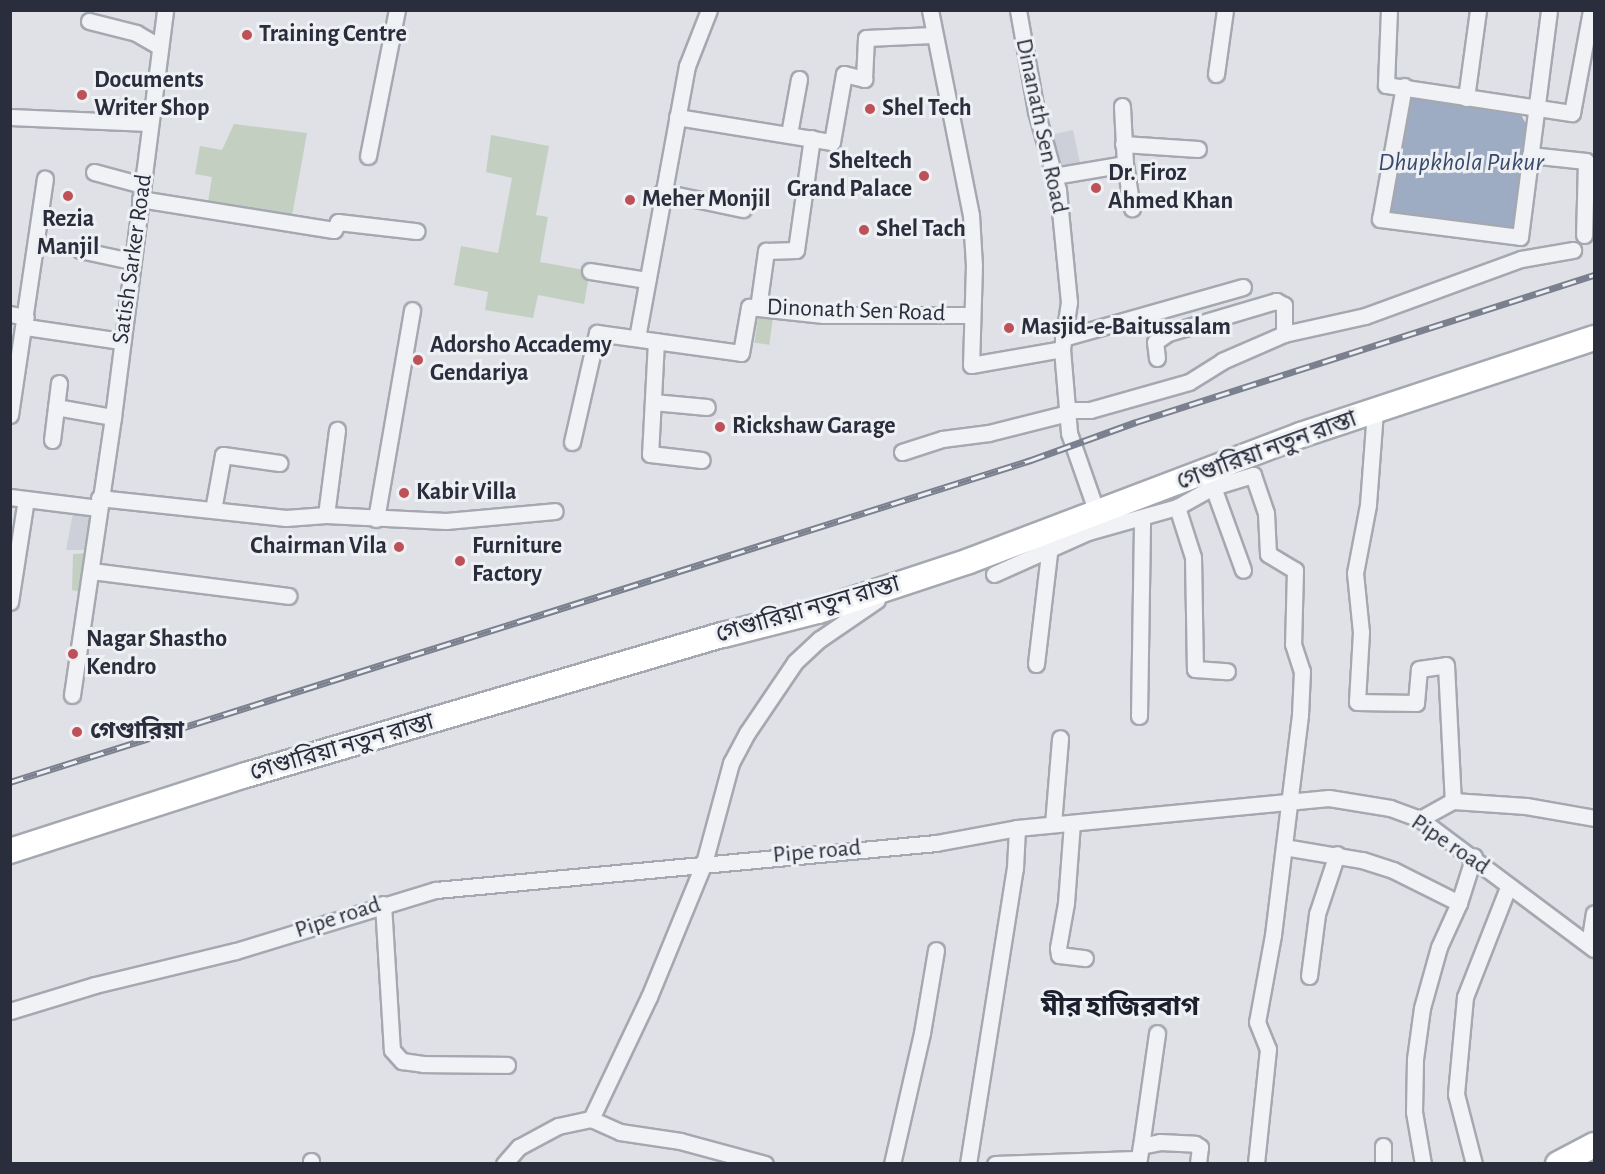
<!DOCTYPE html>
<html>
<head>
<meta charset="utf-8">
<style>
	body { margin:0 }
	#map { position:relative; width:1605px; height:1174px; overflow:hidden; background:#dfe1e6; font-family:"Alegreya Sans","Noto Sans Bengali",sans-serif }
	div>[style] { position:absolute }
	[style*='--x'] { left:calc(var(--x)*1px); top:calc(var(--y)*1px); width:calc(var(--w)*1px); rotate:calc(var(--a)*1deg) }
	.built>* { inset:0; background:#cdd0d8; transform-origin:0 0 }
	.green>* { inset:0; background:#c3cfc1; transform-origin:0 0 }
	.water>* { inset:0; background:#9eacc3 }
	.roads { filter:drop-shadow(2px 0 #a5a8b0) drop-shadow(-2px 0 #a5a8b0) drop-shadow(0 2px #a5a8b0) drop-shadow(0 -2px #a5a8b0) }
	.street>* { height:15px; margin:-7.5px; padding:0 7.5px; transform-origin:7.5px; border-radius:7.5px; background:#f1f2f5 }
	.primary>* { height:24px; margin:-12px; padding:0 12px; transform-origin:12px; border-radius:12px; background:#fff }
	.rail>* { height:7px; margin-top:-3.5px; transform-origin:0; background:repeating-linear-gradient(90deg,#eef0f4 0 14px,#7a808e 0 28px); box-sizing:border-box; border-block:2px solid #7a808e }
	.dots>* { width:16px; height:16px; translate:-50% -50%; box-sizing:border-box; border:3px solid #eef0f4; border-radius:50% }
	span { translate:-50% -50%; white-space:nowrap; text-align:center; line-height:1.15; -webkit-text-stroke:6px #eef0f4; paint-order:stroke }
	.poi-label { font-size:24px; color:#2a2e3c; font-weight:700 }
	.left { translate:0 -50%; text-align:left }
	.right { translate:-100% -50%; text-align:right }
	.street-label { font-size:24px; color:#2a2e3c }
	.water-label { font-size:26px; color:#384a6b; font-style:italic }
	.quarter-label { font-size:27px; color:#1c202c; font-weight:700 }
	.frame { position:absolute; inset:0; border:12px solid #2a2e3c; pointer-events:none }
</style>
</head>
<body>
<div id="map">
	<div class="built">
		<i style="left:1073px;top:130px;width:38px;height:25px;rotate:78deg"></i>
		<i style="clip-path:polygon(74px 508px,96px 512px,91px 550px,66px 550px)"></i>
	</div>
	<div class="green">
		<i style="clip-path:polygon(234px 124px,307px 133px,292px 216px,208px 202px,212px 177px,195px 174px,200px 146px,222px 150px)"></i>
		<i style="clip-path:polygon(491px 135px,549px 146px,536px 215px,548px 217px,540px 262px,590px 271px,584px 304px,538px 295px,533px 318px,485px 310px,488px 292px,454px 285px,461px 246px,498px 253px,512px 178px,486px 172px)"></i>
		<i style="left:759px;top:310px;width:15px;height:33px;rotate:8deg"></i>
		<i style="clip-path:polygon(89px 553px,84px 593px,72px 590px,73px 554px)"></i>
	</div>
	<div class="water">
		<i style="clip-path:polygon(1408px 92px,1518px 109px,1528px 128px,1515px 232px,1387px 214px)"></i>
	</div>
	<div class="roads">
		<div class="street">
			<i style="--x:930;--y:10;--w:209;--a:78.7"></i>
			<i style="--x:971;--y:215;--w:50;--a:86.6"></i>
			<i style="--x:974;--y:265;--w:100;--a:91.7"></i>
			<i style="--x:971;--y:365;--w:92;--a:-10"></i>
			<i style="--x:1062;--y:349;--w:84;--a:85.2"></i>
			<i style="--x:1069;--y:433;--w:85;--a:70.7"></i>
			<i style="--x:1018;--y:10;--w:103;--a:79.9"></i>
			<i style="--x:1036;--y:111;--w:82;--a:74.4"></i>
			<i style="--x:1058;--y:190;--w:113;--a:84.4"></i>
			<i style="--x:1069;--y:302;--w:48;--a:98.5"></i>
			<i style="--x:1389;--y:10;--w:75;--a:92.3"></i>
			<i style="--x:1386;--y:85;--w:188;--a:8.6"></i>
			<i style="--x:1572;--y:113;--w:105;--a:-79.5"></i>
			<i style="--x:89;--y:21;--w:49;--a:14.3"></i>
			<i style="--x:136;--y:33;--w:28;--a:30"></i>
			<i style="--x:1216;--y:74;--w:65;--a:-82"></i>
			<i style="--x:1404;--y:86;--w:135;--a:100.2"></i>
			<i style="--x:1380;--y:219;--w:141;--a:7.3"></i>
			<i style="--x:1520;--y:237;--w:229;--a:-82.7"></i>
			<i style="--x:1466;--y:98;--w:89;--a:-82.2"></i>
			<i style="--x:10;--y:117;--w:139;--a:2.5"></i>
			<i style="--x:677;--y:117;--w:157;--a:9.2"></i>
			<i style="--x:832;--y:142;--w:69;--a:-80"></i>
			<i style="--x:844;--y:74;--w:21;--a:14"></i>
			<i style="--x:864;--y:79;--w:41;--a:-87.2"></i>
			<i style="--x:866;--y:38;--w:67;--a:-2.6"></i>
			<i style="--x:789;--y:134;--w:56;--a:-79.7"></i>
			<i style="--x:1123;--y:144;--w:75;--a:3.8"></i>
			<i style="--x:1530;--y:155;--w:56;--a:6.1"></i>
			<i style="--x:1586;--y:161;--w:74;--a:91.5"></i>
			<i style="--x:368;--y:156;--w:149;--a:-78.8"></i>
			<i style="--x:1125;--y:164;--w:45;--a:81"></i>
			<i style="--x:94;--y:172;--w:50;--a:15.2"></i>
			<i style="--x:1054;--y:176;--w:72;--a:-9.6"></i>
			<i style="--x:1125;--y:164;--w:58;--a:-93"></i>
			<i style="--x:662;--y:192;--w:83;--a:11.9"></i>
			<i style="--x:140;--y:199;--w:196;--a:9.1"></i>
			<i style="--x:334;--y:230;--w:9;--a:-63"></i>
			<i style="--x:338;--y:222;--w:79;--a:6.6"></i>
			<i style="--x:80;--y:250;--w:52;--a:12.2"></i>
			<i style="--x:590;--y:271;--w:58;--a:9"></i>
			<i style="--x:758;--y:308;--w:58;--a:-82"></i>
			<i style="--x:766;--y:251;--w:30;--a:-2"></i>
			<i style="--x:796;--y:250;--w:113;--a:-81.9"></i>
			<i style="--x:10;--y:314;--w:16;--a:11"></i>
			<i style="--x:26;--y:327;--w:96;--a:8.4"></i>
			<i style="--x:637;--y:338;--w:277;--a:-79.6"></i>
			<i style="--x:687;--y:66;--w:60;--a:-68.6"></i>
			<i style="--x:1063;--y:338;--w:187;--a:-15.8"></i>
			<i style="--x:656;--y:341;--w:113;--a:93"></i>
			<i style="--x:650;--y:454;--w:52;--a:6.6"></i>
			<i style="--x:1157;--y:358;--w:16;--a:-97"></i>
			<i style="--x:1155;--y:342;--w:16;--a:-35"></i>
			<i style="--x:1168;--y:333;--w:113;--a:-16.5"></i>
			<i style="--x:1276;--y:301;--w:9;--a:27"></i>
			<i style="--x:1284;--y:305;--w:29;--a:90"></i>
			<i style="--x:59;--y:383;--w:24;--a:97"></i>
			<i style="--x:56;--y:407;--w:58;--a:10"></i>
			<i style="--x:653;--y:402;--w:54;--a:5.3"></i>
			<i style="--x:1069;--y:410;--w:21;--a:0"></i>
			<i style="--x:1090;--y:410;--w:103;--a:-15.8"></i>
			<i style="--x:1189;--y:382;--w:39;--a:-32"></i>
			<i style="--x:1222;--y:361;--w:68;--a:-23.5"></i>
			<i style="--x:1284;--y:334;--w:83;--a:-12.5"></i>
			<i style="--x:1365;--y:316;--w:166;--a:-20.1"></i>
			<i style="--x:1521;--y:259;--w:53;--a:-9.8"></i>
			<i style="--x:1375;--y:411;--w:94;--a:94.3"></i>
			<i style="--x:1368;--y:505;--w:69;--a:100.8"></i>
			<i style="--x:1355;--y:573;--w:59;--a:84.2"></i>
			<i style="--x:1361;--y:632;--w:70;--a:93.3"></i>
			<i style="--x:1357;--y:702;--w:59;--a:1"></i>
			<i style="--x:1416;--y:703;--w:34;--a:-85"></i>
			<i style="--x:1419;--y:669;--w:27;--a:-8"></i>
			<i style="--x:1446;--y:665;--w:136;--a:87.1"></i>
			<i style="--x:10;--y:415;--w:239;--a:-81.6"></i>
			<i style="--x:52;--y:440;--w:33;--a:-83"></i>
			<i style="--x:572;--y:442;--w:112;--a:-77.1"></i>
			<i style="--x:597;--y:333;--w:145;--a:7.9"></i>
			<i style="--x:741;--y:353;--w:47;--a:-80.1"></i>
			<i style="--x:749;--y:307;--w:75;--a:6.1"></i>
			<i style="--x:824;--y:315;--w:147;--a:0"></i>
			<i style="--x:902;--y:452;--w:42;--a:-18"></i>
			<i style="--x:942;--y:439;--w:47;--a:-7.3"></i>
			<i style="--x:989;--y:433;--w:81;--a:-14.2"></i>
			<i style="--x:1213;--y:487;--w:88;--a:70.1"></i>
			<i style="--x:10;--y:497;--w:89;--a:7.1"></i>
			<i style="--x:99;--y:498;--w:188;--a:6.1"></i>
			<i style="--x:286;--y:518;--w:40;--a:-4.3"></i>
			<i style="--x:326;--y:515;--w:120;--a:2.9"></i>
			<i style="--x:446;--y:521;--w:109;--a:-5.2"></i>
			<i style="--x:1177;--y:507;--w:52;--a:72.3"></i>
			<i style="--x:1193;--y:557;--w:112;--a:89"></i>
			<i style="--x:1195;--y:669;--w:32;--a:4"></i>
			<i style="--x:213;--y:510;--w:56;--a:-79.7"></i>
			<i style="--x:223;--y:455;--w:57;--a:8.1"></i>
			<i style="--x:326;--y:515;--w:86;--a:-82.6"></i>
			<i style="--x:376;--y:519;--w:212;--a:-80.2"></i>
			<i style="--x:91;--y:571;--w:199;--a:7.2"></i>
			<i style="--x:994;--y:574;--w:103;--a:-24.1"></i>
			<i style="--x:1088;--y:532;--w:92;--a:-15.7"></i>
			<i style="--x:1177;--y:507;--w:41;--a:-29.1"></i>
			<i style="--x:1213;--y:487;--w:42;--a:-16.7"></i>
			<i style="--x:1253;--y:475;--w:40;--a:71.1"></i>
			<i style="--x:1266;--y:513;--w:41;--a:87.2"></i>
			<i style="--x:1268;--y:554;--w:31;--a:31"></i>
			<i style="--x:1295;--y:570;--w:74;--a:91.5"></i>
			<i style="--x:1293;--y:644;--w:28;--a:72"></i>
			<i style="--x:1302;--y:671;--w:44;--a:92.6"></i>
			<i style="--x:1300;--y:715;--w:222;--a:97"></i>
			<i style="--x:1273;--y:935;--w:88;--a:100.4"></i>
			<i style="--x:1257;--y:1022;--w:29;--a:68"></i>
			<i style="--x:1268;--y:1049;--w:116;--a:96"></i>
			<i style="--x:10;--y:602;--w:104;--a:-81.2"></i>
			<i style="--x:1036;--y:664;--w:112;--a:-83.3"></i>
			<i style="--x:72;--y:695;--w:281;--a:-81.6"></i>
			<i style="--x:113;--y:417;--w:410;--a:-82.7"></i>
			<i style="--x:1139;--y:716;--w:198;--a:-89.1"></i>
			<i style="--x:1420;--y:819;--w:38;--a:-29"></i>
			<i style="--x:1453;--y:801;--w:73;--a:3.9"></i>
			<i style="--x:1526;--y:806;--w:69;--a:10"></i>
			<i style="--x:1072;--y:823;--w:80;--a:94.3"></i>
			<i style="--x:1066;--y:903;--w:46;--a:100.1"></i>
			<i style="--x:1058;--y:948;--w:7;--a:82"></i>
			<i style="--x:1059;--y:955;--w:26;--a:7"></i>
			<i style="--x:1053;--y:824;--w:86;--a:-85.3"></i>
			<i style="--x:1284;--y:847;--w:79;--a:9.5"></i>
			<i style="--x:1362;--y:860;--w:33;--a:18"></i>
			<i style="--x:1393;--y:870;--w:74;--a:26.6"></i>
			<i style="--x:383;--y:904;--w:146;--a:86.5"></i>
			<i style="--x:392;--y:1050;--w:15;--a:48"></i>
			<i style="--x:402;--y:1061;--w:21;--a:8"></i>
			<i style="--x:423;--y:1064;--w:84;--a:0.7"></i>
			<i style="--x:1589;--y:944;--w:31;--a:-81"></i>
			<i style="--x:1309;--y:976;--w:63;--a:-82.6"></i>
			<i style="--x:1317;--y:914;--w:63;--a:-71.6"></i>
			<i style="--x:10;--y:1011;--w:89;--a:-17"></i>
			<i style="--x:95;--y:985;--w:145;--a:-13.6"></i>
			<i style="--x:236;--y:951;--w:209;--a:-17"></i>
			<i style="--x:436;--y:890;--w:502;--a:-5.37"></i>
			<i style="--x:936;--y:843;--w:82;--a:-10.5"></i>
			<i style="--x:1017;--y:828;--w:313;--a:-5.5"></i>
			<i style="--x:1329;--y:798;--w:62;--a:9.3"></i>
			<i style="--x:1390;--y:808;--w:32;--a:20"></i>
			<i style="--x:1420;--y:819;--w:217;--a:36.8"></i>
			<i style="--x:591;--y:1119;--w:32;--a:24"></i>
			<i style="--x:620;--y:1132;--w:61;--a:8.5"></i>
			<i style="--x:680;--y:1141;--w:88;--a:15.1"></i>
			<i style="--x:1141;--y:1146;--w:114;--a:-81.9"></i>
			<i style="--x:1383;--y:1146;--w:18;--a:90"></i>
			<i style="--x:311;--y:1164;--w:3;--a:-90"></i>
			<i style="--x:504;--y:1164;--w:23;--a:-49"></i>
			<i style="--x:519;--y:1147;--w:44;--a:-28.3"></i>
			<i style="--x:558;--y:1126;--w:34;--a:-12"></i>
			<i style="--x:591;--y:1119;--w:135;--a:-64.6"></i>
			<i style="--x:649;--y:997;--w:145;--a:-67.7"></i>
			<i style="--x:704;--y:863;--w:104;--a:-74.9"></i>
			<i style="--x:731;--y:763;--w:34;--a:-62"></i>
			<i style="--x:747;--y:733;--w:86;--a:-55.9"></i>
			<i style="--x:795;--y:662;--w:34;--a:-43"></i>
			<i style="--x:820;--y:639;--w:69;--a:-34.4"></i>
			<i style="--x:892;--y:1164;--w:134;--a:-77.1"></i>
			<i style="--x:922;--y:1033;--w:84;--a:-80.4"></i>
			<i style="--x:968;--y:1164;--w:300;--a:-81"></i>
			<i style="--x:1015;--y:868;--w:40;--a:-87.1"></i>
			<i style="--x:995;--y:1164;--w:140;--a:-2"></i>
			<i style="--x:1135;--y:1159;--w:4;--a:-14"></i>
			<i style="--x:1139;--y:1158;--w:12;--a:-81"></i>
			<i style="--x:1141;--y:1146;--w:19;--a:-12"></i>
			<i style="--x:1160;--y:1142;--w:35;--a:3"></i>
			<i style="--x:1195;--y:1144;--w:6;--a:31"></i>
			<i style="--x:1200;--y:1147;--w:17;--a:97"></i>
			<i style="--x:1423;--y:1164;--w:53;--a:-99.8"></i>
			<i style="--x:1414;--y:1112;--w:53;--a:-88.9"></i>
			<i style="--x:1415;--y:1059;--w:51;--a:-82.2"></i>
			<i style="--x:1422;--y:1008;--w:63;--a:-74.4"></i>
			<i style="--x:1439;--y:947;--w:48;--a:-65.6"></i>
			<i style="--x:1459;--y:903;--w:49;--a:-72.3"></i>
			<i style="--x:1474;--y:1164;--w:72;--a:-104.4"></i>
			<i style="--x:1456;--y:1094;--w:97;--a:-84.7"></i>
			<i style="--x:1465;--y:997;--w:118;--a:-68.6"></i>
		</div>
		<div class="primary">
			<i style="--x:10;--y:851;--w:248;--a:-17.9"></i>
			<i style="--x:246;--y:775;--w:497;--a:-16.4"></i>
			<i style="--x:723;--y:635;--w:98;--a:-14.2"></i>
			<i style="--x:818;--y:611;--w:159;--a:-18.3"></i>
			<i style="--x:969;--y:561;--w:355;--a:-20.8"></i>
			<i style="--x:1301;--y:435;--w:309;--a:-18.3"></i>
			<i style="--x:1558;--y:1164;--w:41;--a:-27.8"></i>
		</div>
	</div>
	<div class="rail">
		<i style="--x:10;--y:782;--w:1071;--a:-17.5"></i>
		<i style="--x:1031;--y:460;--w:112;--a:-19.9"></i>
		<i style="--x:1136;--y:422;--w:481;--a:-17.8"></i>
	</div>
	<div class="dots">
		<i style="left:247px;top:35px;background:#be5157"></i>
		<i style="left:82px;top:95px;background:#be5157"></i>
		<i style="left:870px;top:109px;background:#be5157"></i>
		<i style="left:924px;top:176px;background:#be5157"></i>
		<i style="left:1096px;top:188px;background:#be5157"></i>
		<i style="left:68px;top:196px;background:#be5157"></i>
		<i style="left:630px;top:200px;background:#be5157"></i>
		<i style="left:864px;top:230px;background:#be5157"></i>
		<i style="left:1009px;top:328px;background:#be5157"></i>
		<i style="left:418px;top:360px;background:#be5157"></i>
		<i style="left:720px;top:427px;background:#be5157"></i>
		<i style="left:404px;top:493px;background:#be5157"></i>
		<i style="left:399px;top:547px;background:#be5157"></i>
		<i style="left:460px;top:561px;background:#be5157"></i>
		<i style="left:73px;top:654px;background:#be5157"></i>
		<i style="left:77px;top:732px;background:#be5157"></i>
	</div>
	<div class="poi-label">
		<span class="left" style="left:259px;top:35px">Training Centre</span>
		<span class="left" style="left:94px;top:95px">Documents<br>Writer Shop</span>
		<span class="left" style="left:882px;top:109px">Shel Tech</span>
		<span class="right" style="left:912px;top:176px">Sheltech<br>Grand Palace</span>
		<span class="left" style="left:1108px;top:188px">Dr. Firoz<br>Ahmed Khan</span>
		<span class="left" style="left:642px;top:200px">Meher Monjil</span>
		<span style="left:68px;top:234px">Rezia<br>Manjil</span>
		<span class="left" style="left:876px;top:230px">Shel Tach</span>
		<span class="left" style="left:1021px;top:328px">Masjid-e-Baitussalam</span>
		<span class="left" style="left:430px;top:360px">Adorsho Accademy<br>Gendariya</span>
		<span class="left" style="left:732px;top:427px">Rickshaw Garage</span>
		<span class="left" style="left:416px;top:493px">Kabir Villa</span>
		<span class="right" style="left:387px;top:547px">Chairman Vila</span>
		<span class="left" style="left:472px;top:561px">Furniture<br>Factory</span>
		<span class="left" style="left:86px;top:654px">Nagar Shastho<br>Kendro</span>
		<span class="left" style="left:90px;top:732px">গেণ্ডারিয়া</span>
	</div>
	<div class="street-label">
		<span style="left:1041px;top:126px;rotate:78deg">Dinanath Sen Road</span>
		<span style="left:133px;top:259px;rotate:-82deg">Satish Sarker Road</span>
		<span style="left:856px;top:311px;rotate:2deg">Dinonath Sen Road</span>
		<span style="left:1267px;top:451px;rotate:-20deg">গেণ্ডারিয়া নতুন রাস্তা</span>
		<span style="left:808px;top:610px;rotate:-16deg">গেণ্ডারিয়া নতুন রাস্তা</span>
		<span style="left:342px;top:748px;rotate:-16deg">গেণ্ডারিয়া নতুন রাস্তা</span>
		<span style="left:1450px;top:845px;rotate:34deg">Pipe road</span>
		<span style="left:817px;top:852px;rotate:-5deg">Pipe road</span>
		<span style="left:338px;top:918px;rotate:-18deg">Pipe road</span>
	</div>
	<div class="water-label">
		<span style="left:1461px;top:163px">Dhupkhola Pukur</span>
	</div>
	<div class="quarter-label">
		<span style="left:1120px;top:1007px">মীর হাজিরবাগ</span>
	</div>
	<div class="frame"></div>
</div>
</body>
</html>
